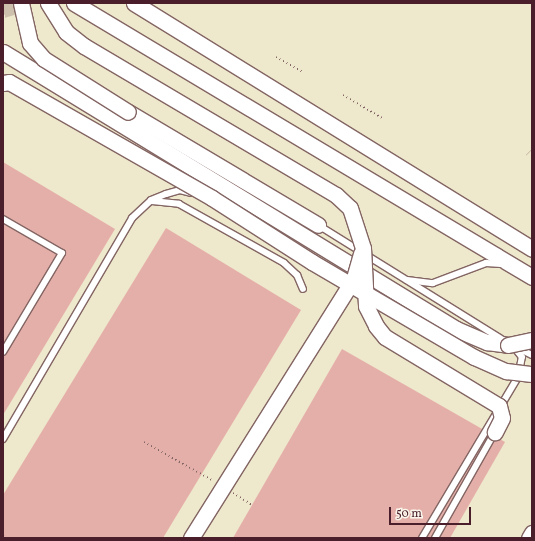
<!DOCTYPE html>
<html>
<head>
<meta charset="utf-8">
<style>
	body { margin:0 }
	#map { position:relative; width:535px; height:541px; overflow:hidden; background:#eee8cc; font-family:Vollkorn,serif }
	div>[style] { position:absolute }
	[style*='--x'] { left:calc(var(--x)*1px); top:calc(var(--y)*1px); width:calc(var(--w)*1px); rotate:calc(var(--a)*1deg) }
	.building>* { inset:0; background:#e5afa9 }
	.tertiary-tunnel>* { height:15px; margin-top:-7.5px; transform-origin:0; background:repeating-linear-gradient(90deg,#cdc0ac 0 15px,transparent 0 23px) }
	.path>* { height:2px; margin-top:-1px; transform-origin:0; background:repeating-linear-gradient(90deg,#836563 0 1px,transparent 0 4px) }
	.roads { filter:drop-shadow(1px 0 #836563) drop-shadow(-1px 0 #836563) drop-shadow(0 1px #836563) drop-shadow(0 -1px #836563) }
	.service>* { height:6px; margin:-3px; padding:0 3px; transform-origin:3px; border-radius:3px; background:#fff }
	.tertiary>* { height:15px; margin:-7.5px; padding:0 7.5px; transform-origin:7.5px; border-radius:7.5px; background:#fff }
	.bridges { filter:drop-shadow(1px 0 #836563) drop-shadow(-1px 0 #836563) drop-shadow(0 1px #836563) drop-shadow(0 -1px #836563) }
	.tertiary-bridge>* { height:15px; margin:-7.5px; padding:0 7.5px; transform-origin:7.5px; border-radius:7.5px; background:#fff }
	span { translate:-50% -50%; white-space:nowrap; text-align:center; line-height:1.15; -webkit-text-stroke:4px #fbf7ec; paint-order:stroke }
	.frame { position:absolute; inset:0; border:4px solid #4a1f2b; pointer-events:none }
	.scale { position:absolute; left:389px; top:507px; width:82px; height:18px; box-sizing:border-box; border:2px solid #4a1f2b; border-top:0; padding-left:5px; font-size:12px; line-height:14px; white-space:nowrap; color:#4a1f2b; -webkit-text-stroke:3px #fbf7ec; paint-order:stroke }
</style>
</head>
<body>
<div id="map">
	<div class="building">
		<i style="clip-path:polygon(3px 162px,115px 229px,3px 415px)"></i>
		<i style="clip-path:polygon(166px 228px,301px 310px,163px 538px,3px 538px,3px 495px)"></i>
		<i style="clip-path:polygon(342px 349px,505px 442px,450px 538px,233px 538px)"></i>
	</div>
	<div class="tertiary-tunnel">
		<i style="--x:3;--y:10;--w:24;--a:-17"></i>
		<i style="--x:531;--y:149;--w:1;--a:45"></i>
	</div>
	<div class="path">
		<i style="--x:276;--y:57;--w:31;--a:29"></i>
		<i style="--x:343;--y:95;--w:45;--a:30.5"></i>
		<i style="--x:144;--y:442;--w:78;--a:29.2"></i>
		<i style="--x:233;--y:493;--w:22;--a:32"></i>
		<i style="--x:3;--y:536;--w:4;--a:34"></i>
	</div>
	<div class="roads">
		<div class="service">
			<i style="--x:152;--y:201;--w:27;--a:6"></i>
			<i style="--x:179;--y:204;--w:120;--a:29.3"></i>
			<i style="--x:284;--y:263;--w:18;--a:43"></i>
			<i style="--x:297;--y:275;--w:15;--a:67"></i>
			<i style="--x:3;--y:219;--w:68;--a:30"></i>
			<i style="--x:62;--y:253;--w:115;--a:120.8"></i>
			<i style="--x:318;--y:225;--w:218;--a:31.9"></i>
			<i style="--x:407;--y:280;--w:26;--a:7"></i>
			<i style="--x:433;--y:283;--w:57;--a:-20.7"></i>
			<i style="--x:486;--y:263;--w:15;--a:4"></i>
			<i style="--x:516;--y:347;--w:18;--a:27"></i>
			<i style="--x:3;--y:439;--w:256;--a:-59.7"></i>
			<i style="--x:132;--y:218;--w:26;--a:-43"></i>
			<i style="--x:151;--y:200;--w:16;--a:-22"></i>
			<i style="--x:166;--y:194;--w:15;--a:-16"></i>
			<i style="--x:180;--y:190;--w:11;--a:15"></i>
			<i style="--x:422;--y:538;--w:187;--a:-59.2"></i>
			<i style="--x:518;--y:377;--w:20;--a:-79"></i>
			<i style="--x:522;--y:357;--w:14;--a:-129"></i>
			<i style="--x:435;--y:538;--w:122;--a:-60.5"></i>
		</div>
		<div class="tertiary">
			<i style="--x:74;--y:3;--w:534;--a:30.89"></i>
			<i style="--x:134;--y:3;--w:468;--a:31.7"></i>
			<i style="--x:3;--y:52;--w:531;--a:31.44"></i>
			<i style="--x:456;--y:329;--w:34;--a:23"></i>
			<i style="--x:487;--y:342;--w:21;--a:8"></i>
			<i style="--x:128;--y:112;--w:221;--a:30.7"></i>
			<i style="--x:529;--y:538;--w:6;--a:-59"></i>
		</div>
	</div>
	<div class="bridges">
		<div class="tertiary-bridge">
			<i style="--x:21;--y:3;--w:41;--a:77.3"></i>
			<i style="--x:30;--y:43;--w:21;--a:49"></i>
			<i style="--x:44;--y:59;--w:99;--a:32.2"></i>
			<i style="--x:48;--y:3;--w:34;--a:58"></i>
			<i style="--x:66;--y:32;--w:23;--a:38"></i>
			<i style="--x:84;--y:46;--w:293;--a:30.6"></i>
			<i style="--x:336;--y:195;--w:19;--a:43"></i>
			<i style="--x:350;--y:208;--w:42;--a:72"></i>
			<i style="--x:363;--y:248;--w:58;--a:87"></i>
			<i style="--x:366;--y:306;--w:22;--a:63"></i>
			<i style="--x:376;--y:326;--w:14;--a:51"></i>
			<i style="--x:385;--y:337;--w:133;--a:31.2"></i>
			<i style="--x:499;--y:406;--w:12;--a:76"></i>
			<i style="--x:502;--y:418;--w:16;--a:117"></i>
			<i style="--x:3;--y:83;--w:6;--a:-9"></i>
			<i style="--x:9;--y:82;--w:234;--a:29.7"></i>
			<i style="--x:212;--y:198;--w:119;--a:32.6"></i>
			<i style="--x:312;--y:262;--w:188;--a:30.4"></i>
			<i style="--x:474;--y:357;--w:35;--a:24"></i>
			<i style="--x:506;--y:371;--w:26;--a:7"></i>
			<i style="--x:508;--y:345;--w:25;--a:-12"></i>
			<i style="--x:191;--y:538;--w:307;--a:-57.9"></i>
			<i style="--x:354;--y:278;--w:26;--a:-74"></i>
		</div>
	</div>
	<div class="frame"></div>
	<div class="scale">50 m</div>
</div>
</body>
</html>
